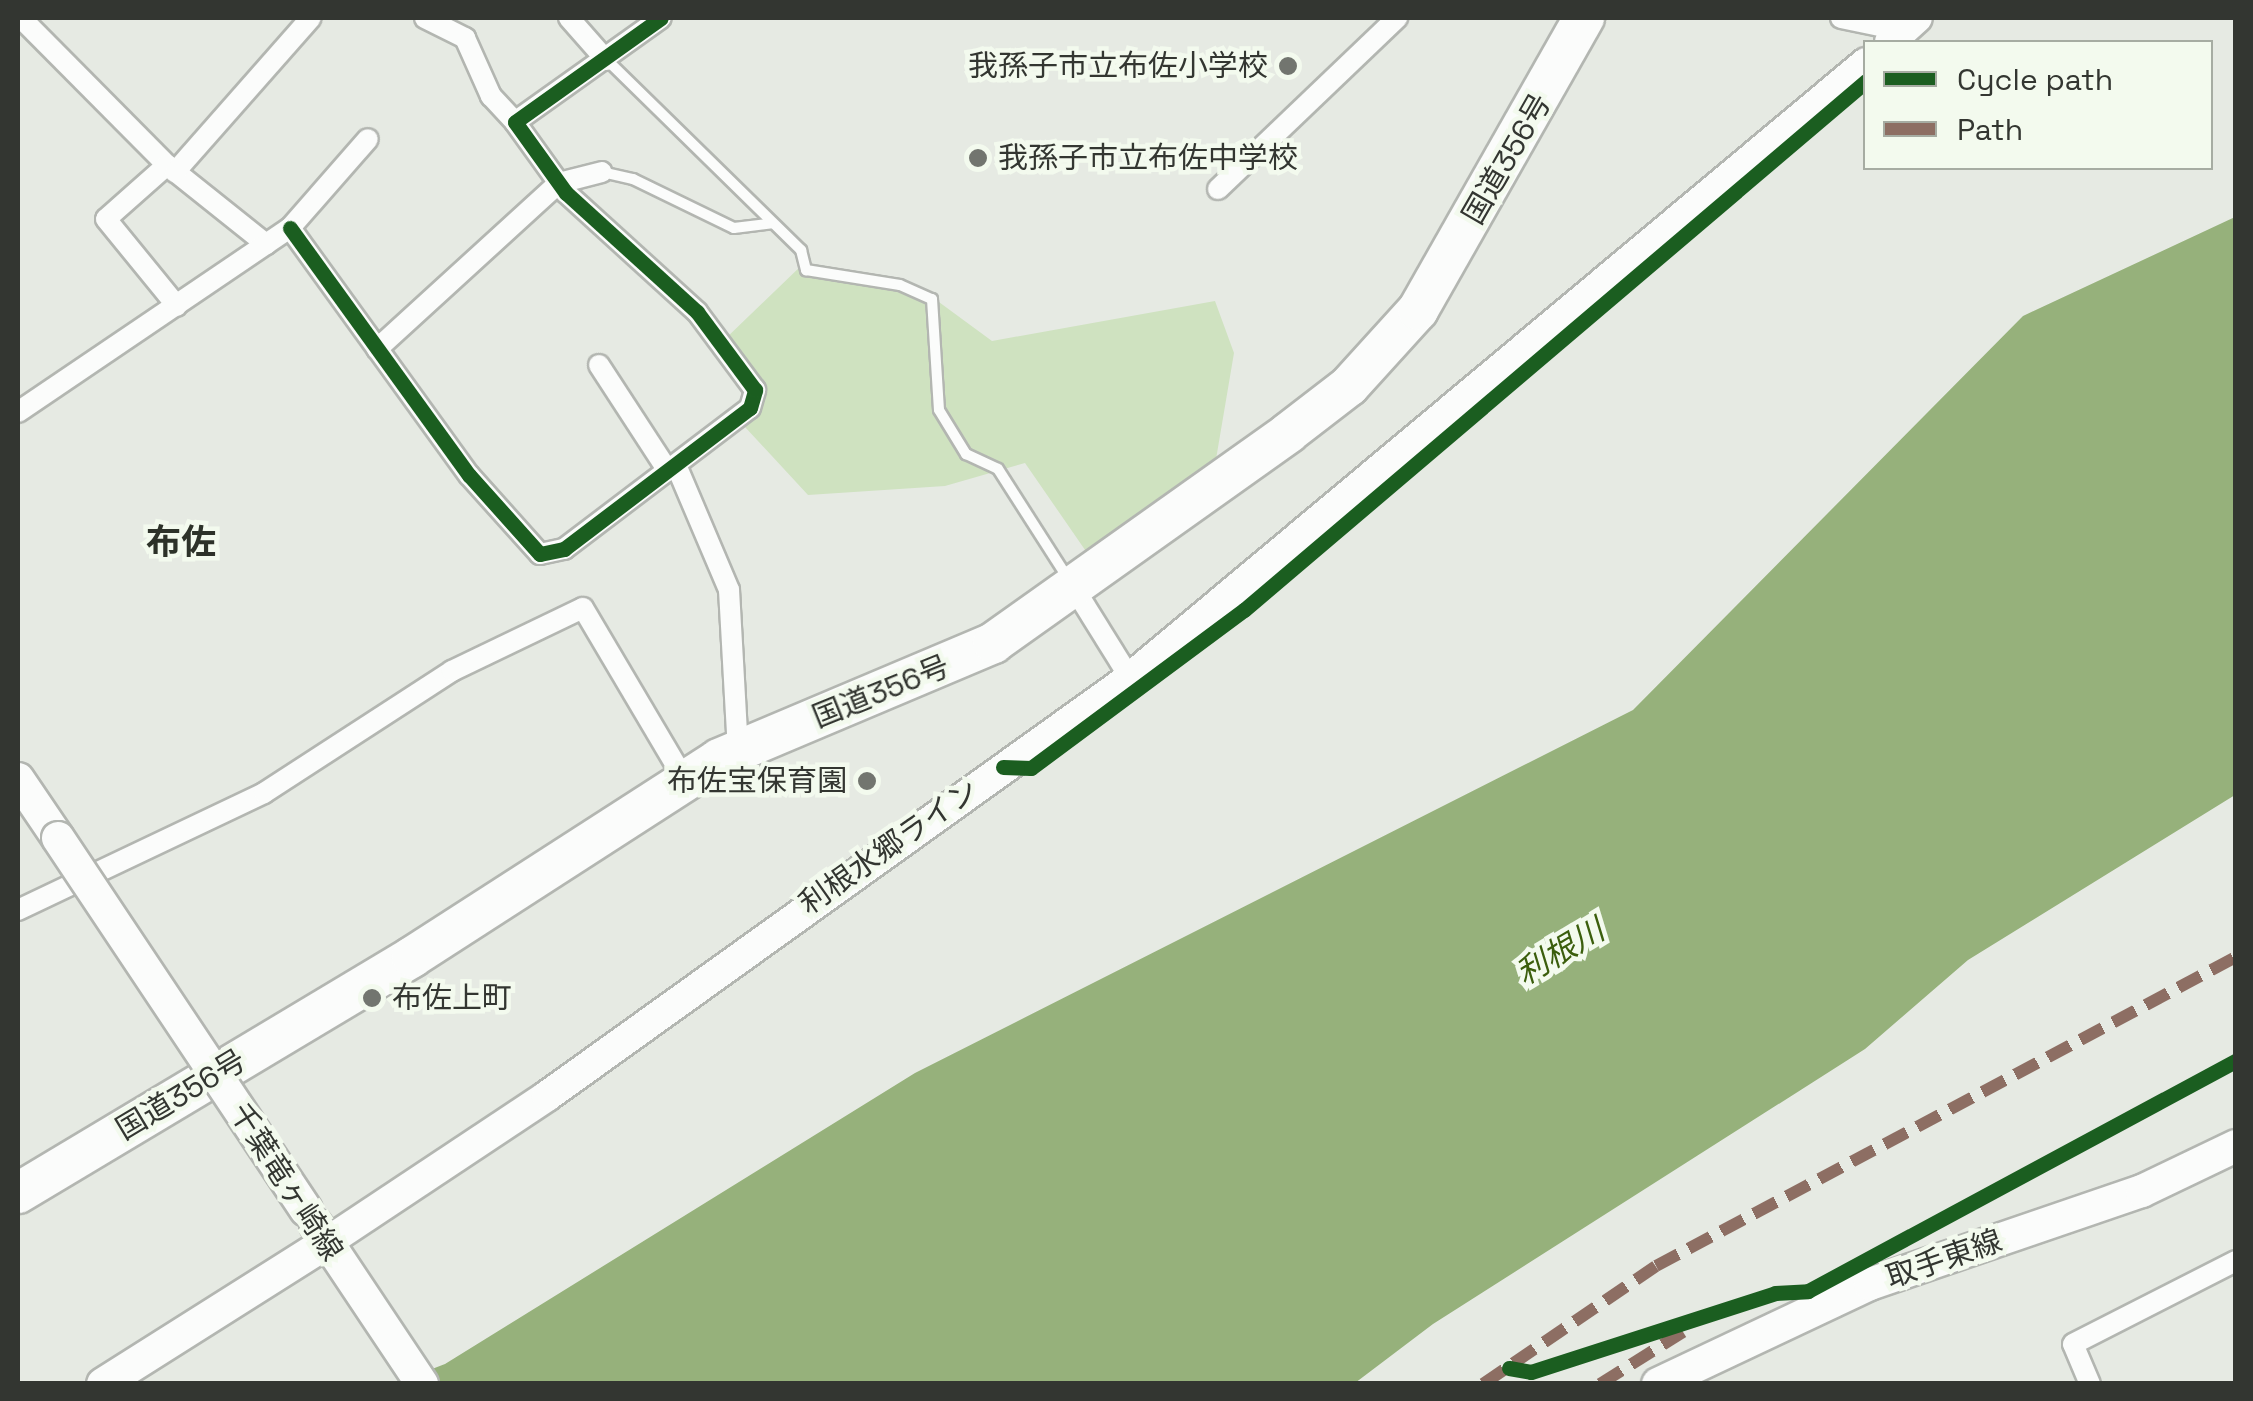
<!DOCTYPE html>
<html>
<head>
<meta charset="utf-8">
<style>
	body { margin:0 }
	#map { position:relative; width:2253px; height:1401px; overflow:hidden; background:#e6eae3; font-family:"Space Grotesk","Noto Sans JP",sans-serif }
	div>[style] { position:absolute }
	[style*='--x'] { left:calc(var(--x)*1px); top:calc(var(--y)*1px); width:calc(var(--w)*1px); rotate:calc(var(--a)*1deg) }
	.green>* { inset:0; background:#cfe2c0 }
	.water>* { inset:0; background:#96b17b }
	.roads { filter:drop-shadow(2px 0 #b3b6b1) drop-shadow(-2px 0 #b3b6b1) drop-shadow(0 2px #b3b6b1) drop-shadow(0 -2px #b3b6b1) }
	.lane>* { height:10px; margin:-5px; padding:0 5px; transform-origin:5px; border-radius:5px; background:#fbfcfb }
	.street>* { height:20px; margin:-10px; padding:0 10px; transform-origin:10px; border-radius:10px; background:#fbfcfb }
	.secondary>* { height:30px; margin:-15px; padding:0 15px; transform-origin:15px; border-radius:15px; background:#fbfcfb }
	.primary>* { height:32px; margin:-16px; padding:0 16px; transform-origin:16px; border-radius:16px; background:#fbfcfb }
	.highway>* { height:40px; margin:-20px; padding:0 20px; transform-origin:20px; border-radius:20px; background:#fbfcfb }
	.bridges { filter:drop-shadow(2px 0 #b3b6b1) drop-shadow(-2px 0 #b3b6b1) drop-shadow(0 2px #b3b6b1) drop-shadow(0 -2px #b3b6b1) }
	.primary-bridge>* { height:32px; margin:-16px; padding:0 16px; transform-origin:16px; border-radius:16px; background:#fbfcfb }
	.quiet>* { height:12px; margin-top:-6px; transform-origin:0; background:repeating-linear-gradient(90deg,#8d6e63 0 25px,transparent 0 37px) }
	.cycleway>* { height:15px; margin:-7.5px; padding:0 7.5px; transform-origin:7.5px; border-radius:7.5px; background:#1b5e20 }
	.dots>* { width:28px; height:28px; translate:-50% -50%; box-sizing:border-box; border:5px solid #f3faee; border-radius:50% }
	span { translate:-50% -50%; white-space:nowrap; text-align:center; line-height:1.15; -webkit-text-stroke:9px #f3faee; paint-order:stroke }
	.poi-label { font-size:30px; color:#333631 }
	.right { translate:-100% -50%; text-align:right }
	.left { translate:0 -50%; text-align:left }
	.street-label { font-size:30px; color:#333631 }
	.water-label { font-size:32px; color:#3b5e0d; font-style:italic }
	.quarter-label { font-size:35px; color:#2d3229; font-weight:700 }
	.frame { position:absolute; inset:0; border:20px solid #333631; pointer-events:none }
	.legend { position:absolute; left:1863px; top:40px; width:350px; height:130px; box-sizing:border-box; background:#f3faee; border:2px solid #a6aca2; margin:0; padding:12px 18px; list-style:none; font-size:30px; color:#333631 }
	.legend li { display:flex; align-items:center; gap:20px; height:50px }
	.legend b { width:50px; border:2px solid #a6aca2 }
</style>
</head>
<body>
<div id="map">
	<div class="green">
		<i style="clip-path:polygon(803px 264px,928px 294px,992px 341px,1215px 301px,1234px 353px,1214px 471px,1092px 560px,1025px 463px,945px 486px,808px 495px,732px 413px,751px 385px,723px 341px)"></i>
	</div>
	<div class="water">
		<i style="clip-path:polygon(2235px 217px,2235px 795px,1968px 960px,1865px 1049px,1433px 1324px,1355px 1383px,393px 1384px,445px 1364px,915px 1073px,1633px 710px,2023px 316px)"></i>
	</div>
	<div class="roads">
		<div class="lane">
			<i style="--x:607;--y:60;--w:272;--a:44.4"></i>
			<i style="--x:801;--y:250;--w:21;--a:76"></i>
			<i style="--x:806;--y:270;--w:95;--a:9.1"></i>
			<i style="--x:900;--y:285;--w:35;--a:24"></i>
			<i style="--x:932;--y:299;--w:111;--a:86.4"></i>
			<i style="--x:939;--y:410;--w:52;--a:58.5"></i>
			<i style="--x:966;--y:454;--w:35;--a:25"></i>
			<i style="--x:998;--y:469;--w:132;--a:57.4"></i>
			<i style="--x:602;--y:172;--w:32;--a:13"></i>
			<i style="--x:633;--y:179;--w:112;--a:25.9"></i>
			<i style="--x:734;--y:228;--w:38;--a:-7"></i>
		</div>
		<div class="street">
			<i style="--x:21;--y:18;--w:207;--a:45.2"></i>
			<i style="--x:167;--y:165;--w:127;--a:38.6"></i>
			<i style="--x:425;--y:18;--w:45;--a:26.6"></i>
			<i style="--x:465;--y:38;--w:64;--a:65.9"></i>
			<i style="--x:491;--y:96;--w:35;--a:47"></i>
			<i style="--x:569;--y:18;--w:56;--a:48.6"></i>
			<i style="--x:1841;--y:18;--w:64;--a:11.7"></i>
			<i style="--x:167;--y:165;--w:81;--a:138.5"></i>
			<i style="--x:106;--y:219;--w:112;--a:50.8"></i>
			<i style="--x:175;--y:172;--w:205;--a:-48.6"></i>
			<i style="--x:1218;--y:189;--w:248;--a:-43.7"></i>
			<i style="--x:290;--y:228;--w:305;--a:54.1"></i>
			<i style="--x:469;--y:475;--w:106;--a:48.1"></i>
			<i style="--x:540;--y:554;--w:25;--a:-12"></i>
			<i style="--x:564;--y:549;--w:233;--a:-37.2"></i>
			<i style="--x:750;--y:408;--w:19;--a:-74"></i>
			<i style="--x:755;--y:390;--w:97;--a:-126.6"></i>
			<i style="--x:697;--y:312;--w:177;--a:-137.7"></i>
			<i style="--x:566;--y:193;--w:87;--a:-125.7"></i>
			<i style="--x:515;--y:122;--w:179;--a:-35.5"></i>
			<i style="--x:377;--y:349;--w:246;--a:-42.4"></i>
			<i style="--x:559;--y:183;--w:44;--a:-14.3"></i>
			<i style="--x:599;--y:365;--w:126;--a:56.9"></i>
			<i style="--x:18;--y:412;--w:328;--a:-34.1"></i>
			<i style="--x:290;--y:228;--w:118;--a:-48.8"></i>
			<i style="--x:676;--y:465;--w:136;--a:67"></i>
			<i style="--x:729;--y:590;--w:160;--a:86.8"></i>
			<i style="--x:1074;--y:588;--w:106;--a:58.1"></i>
			<i style="--x:18;--y:910;--w:272;--a:-25.4"></i>
			<i style="--x:264;--y:793;--w:224;--a:-33"></i>
			<i style="--x:452;--y:671;--w:145;--a:-25.7"></i>
			<i style="--x:583;--y:608;--w:199;--a:59.4"></i>
			<i style="--x:2090;--y:1384;--w:43;--a:-113"></i>
			<i style="--x:2073;--y:1344;--w:183;--a:-27"></i>
		</div>
		<div class="secondary">
			<i style="--x:1890;--y:42;--w:36;--a:-42"></i>
			<i style="--x:326;--y:1243;--w:265;--a:-33.6"></i>
			<i style="--x:547;--y:1096;--w:717;--a:-35.64"></i>
			<i style="--x:1130;--y:678;--w:959;--a:-39.88"></i>
		</div>
		<div class="primary">
			<i style="--x:18;--y:779;--w:71;--a:55.9"></i>
			<i style="--x:316;--y:1225;--w:191;--a:56.3"></i>
			<i style="--x:103;--y:1384;--w:264;--a:-32.3"></i>
			<i style="--x:1658;--y:1384;--w:234;--a:-25.3"></i>
			<i style="--x:1870;--y:1284;--w:287;--a:-18.9"></i>
			<i style="--x:2142;--y:1191;--w:104;--a:-25.6"></i>
		</div>
		<div class="highway">
			<i style="--x:18;--y:1193;--w:459;--a:-30.9"></i>
			<i style="--x:412;--y:957;--w:365;--a:-32.8"></i>
			<i style="--x:719;--y:759;--w:298;--a:-22.9"></i>
			<i style="--x:993;--y:643;--w:362;--a:-35.4"></i>
			<i style="--x:1288;--y:433;--w:77;--a:-37.6"></i>
			<i style="--x:1349;--y:386;--w:103;--a:-47.8"></i>
			<i style="--x:1418;--y:310;--w:336;--a:-60.4"></i>
		</div>
	</div>
	<div class="bridges">
		<div class="primary-bridge">
			<i style="--x:58;--y:838;--w:447;--a:56.3"></i>
		</div>
	</div>
	<div class="quiet">
		<i style="--x:1483;--y:1384;--w:209;--a:-34.3"></i>
		<i style="--x:1656;--y:1266;--w:657;--a:-28.05"></i>
		<i style="--x:1600;--y:1384;--w:98;--a:-32.1"></i>
	</div>
	<div class="cycleway">
		<i style="--x:290;--y:228;--w:305;--a:54.1"></i>
		<i style="--x:469;--y:475;--w:106;--a:48.1"></i>
		<i style="--x:540;--y:554;--w:25;--a:-12"></i>
		<i style="--x:564;--y:549;--w:233;--a:-37.2"></i>
		<i style="--x:750;--y:408;--w:19;--a:-74"></i>
		<i style="--x:755;--y:390;--w:97;--a:-126.6"></i>
		<i style="--x:697;--y:312;--w:177;--a:-137.7"></i>
		<i style="--x:566;--y:193;--w:87;--a:-125.7"></i>
		<i style="--x:515;--y:122;--w:179;--a:-35.5"></i>
		<i style="--x:1003;--y:767;--w:28;--a:2"></i>
		<i style="--x:1031;--y:768;--w:265;--a:-36.6"></i>
		<i style="--x:1244;--y:610;--w:817;--a:-40.38"></i>
		<i style="--x:1509;--y:1368;--w:22;--a:10"></i>
		<i style="--x:1531;--y:1372;--w:256;--a:-17.9"></i>
		<i style="--x:1775;--y:1293;--w:33;--a:-3"></i>
		<i style="--x:1808;--y:1291;--w:486;--a:-28.3"></i>
	</div>
	<div class="dots">
		<i style="left:1288px;top:66px;background:#72756f"></i>
		<i style="left:978px;top:158px;background:#72756f"></i>
		<i style="left:867px;top:781px;background:#72756f"></i>
		<i style="left:372px;top:998px;background:#72756f"></i>
	</div>
	<div class="poi-label">
		<span class="right" style="left:1268px;top:66px">我孫子市立布佐小学校</span>
		<span class="left" style="left:998px;top:158px">我孫子市立布佐中学校</span>
		<span class="right" style="left:847px;top:781px">布佐宝保育園</span>
		<span class="left" style="left:392px;top:998px">布佐上町</span>
	</div>
	<div class="street-label">
		<span style="left:1507px;top:159px;rotate:-60deg">国道356号</span>
		<span style="left:881px;top:692px;rotate:-22deg">国道356号</span>
		<span style="left:889px;top:847px;rotate:-35deg">利根水郷ライン</span>
		<span style="left:181px;top:1095px;rotate:-31deg">国道356号</span>
		<span style="left:286px;top:1182px;rotate:57deg">千葉竜ヶ崎線</span>
		<span style="left:1944px;top:1259px;rotate:-19deg">取手東線</span>
	</div>
	<div class="water-label">
		<span style="left:1560px;top:952px;rotate:-31deg">利根川</span>
	</div>
	<div class="quarter-label">
		<span style="left:181px;top:542px">布佐</span>
	</div>
	<div class="frame"></div>
	<ul class="legend">
	<li><b style="height:12px;background:#1b5e20"></b>Cycle path</li>
	<li><b style="height:12px;background:#8d6e63"></b>Path</li>
	</ul>
</div>
</body>
</html>
